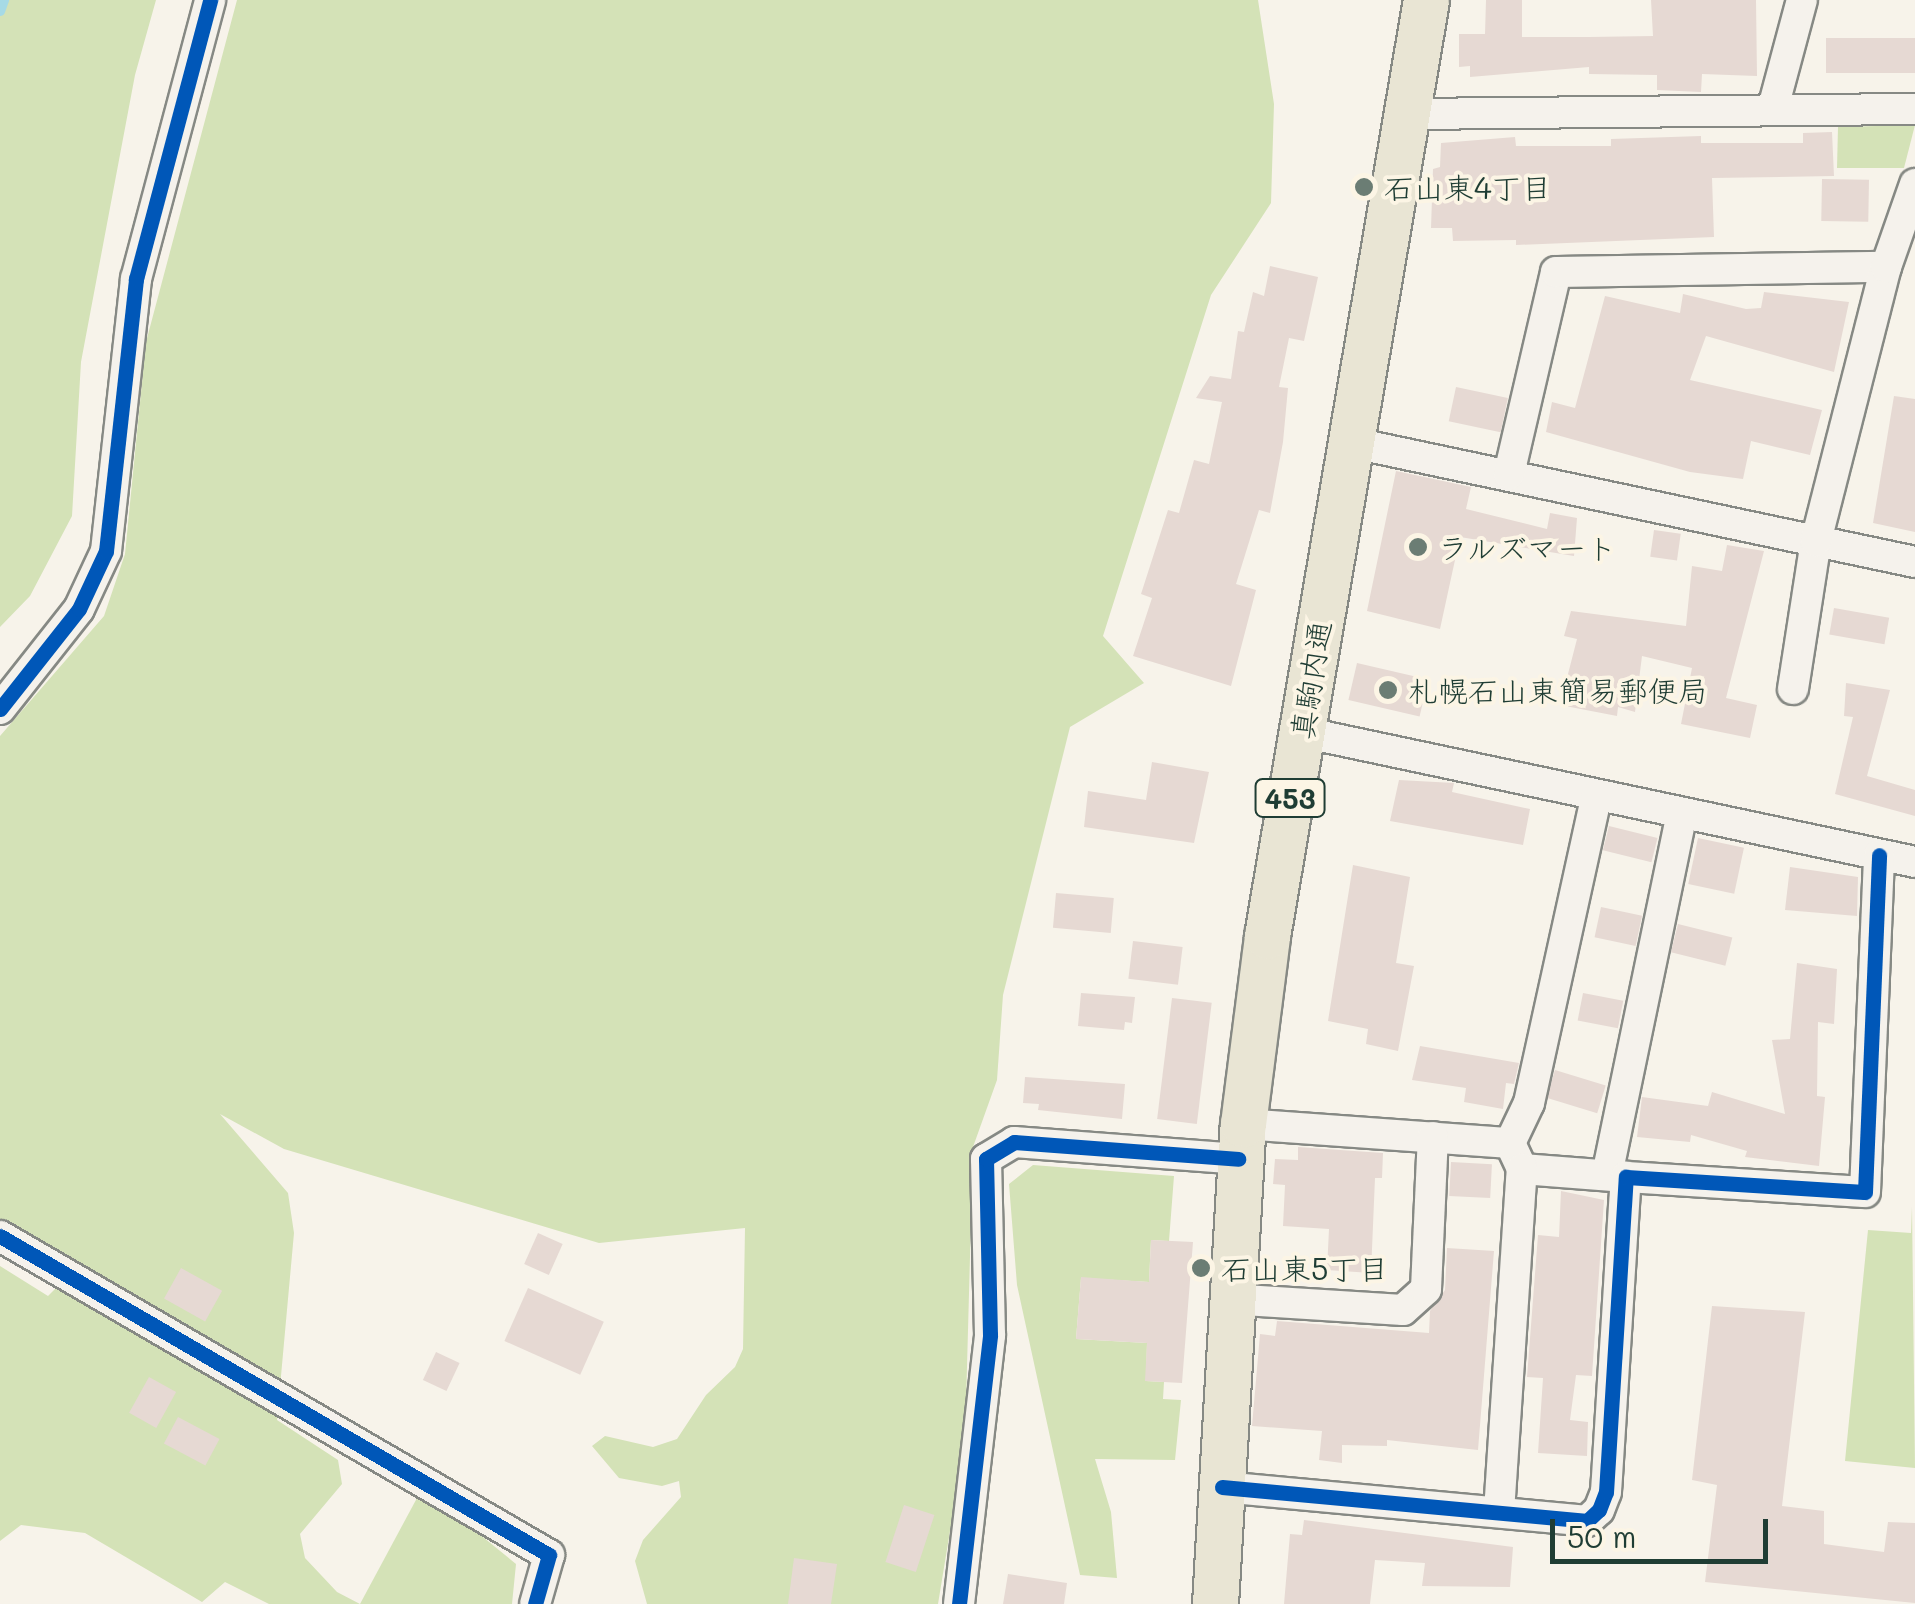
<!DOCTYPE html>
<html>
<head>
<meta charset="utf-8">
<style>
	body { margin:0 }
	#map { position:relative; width:1915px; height:1604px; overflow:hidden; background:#f7f3ea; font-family:Mali,"Klee One",sans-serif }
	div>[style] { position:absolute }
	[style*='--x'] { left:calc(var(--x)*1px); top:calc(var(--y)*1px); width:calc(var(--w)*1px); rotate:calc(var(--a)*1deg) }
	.green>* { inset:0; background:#d4e2b7 }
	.stream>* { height:9px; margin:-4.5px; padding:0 4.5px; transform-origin:4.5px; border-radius:4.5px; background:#a6dae6 }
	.building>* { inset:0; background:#e6d9d3; transform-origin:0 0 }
	.roads { filter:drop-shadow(2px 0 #868984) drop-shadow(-2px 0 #868984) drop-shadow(0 2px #868984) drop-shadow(0 -2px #868984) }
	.minor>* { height:30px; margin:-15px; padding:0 15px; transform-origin:15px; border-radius:15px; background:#f5f2ec }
	.highway>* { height:45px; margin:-22.5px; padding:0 22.5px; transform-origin:22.5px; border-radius:22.5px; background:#e9e5d4 }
	.cycleway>* { height:15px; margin:-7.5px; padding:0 7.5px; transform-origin:7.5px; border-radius:7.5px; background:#0057b8 }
	.dots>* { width:28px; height:28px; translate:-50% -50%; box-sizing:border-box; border:5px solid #fcf5e5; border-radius:50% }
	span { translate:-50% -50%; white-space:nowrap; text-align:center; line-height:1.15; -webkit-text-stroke:8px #fcf5e5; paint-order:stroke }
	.shield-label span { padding:2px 8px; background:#fcf5e5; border:2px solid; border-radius:8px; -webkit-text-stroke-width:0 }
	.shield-label { font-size:28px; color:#1f3d34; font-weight:700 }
	.poi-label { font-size:30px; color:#1f3d34 }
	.left { translate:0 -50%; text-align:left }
	.street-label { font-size:30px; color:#1f3d34 }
	.scale { position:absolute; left:1550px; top:1519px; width:218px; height:45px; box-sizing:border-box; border:5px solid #1f3d34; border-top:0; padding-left:12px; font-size:30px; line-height:35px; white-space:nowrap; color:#1f3d34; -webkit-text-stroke:8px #fcf5e5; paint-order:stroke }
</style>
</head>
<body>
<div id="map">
	<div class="green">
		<i style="clip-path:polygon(0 0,156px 0,135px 75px,81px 362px,72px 516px,30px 596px,0 627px)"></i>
		<i style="clip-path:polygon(237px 0,1258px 0,1274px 104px,1271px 203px,1211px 295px,1103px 636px,1144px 683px,1070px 727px,1003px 995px,997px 1080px,973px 1147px,965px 1440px,938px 1604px,647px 1604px,635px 1561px,643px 1540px,681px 1497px,679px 1481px,662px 1486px,619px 1478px,592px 1446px,605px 1436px,653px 1447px,677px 1439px,706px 1395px,735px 1367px,743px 1349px,745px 1228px,599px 1243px,284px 1149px,220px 1114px,288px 1193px,294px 1233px,277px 1420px,338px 1460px,342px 1484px,300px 1534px,305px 1558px,337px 1592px,360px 1604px,269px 1604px,225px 1582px,202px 1602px,85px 1533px,21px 1525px,0 1541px,0 1266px,48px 1296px,78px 1266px,0 1219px,0 736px,104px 616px,125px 554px,146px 342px)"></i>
		<i style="clip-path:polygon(1915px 125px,1904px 168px,1837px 168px,1838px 127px)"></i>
		<i style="clip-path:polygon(1033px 1165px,1174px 1176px,1169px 1241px,1151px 1240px,1149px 1282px,1081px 1278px,1076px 1339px,1147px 1343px,1146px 1381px,1164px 1382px,1163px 1399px,1181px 1400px,1175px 1460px,1095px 1459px,1111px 1512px,1117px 1578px,1080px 1575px,1017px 1285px,1009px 1184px)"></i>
		<i style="clip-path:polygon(1912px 1206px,1915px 1468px,1845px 1461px,1868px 1230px,1911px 1233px)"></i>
		<i style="clip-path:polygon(417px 1498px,473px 1529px,516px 1564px,512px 1604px,360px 1604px)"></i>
	</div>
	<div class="stream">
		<i style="--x:0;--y:11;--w:12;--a:-70"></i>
	</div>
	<div class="building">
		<i style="clip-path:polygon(1486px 0,1522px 0,1522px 37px,1589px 37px,1653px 36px,1651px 0,1756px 0,1757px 76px,1702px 74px,1701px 92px,1657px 90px,1657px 75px,1589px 74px,1589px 67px,1470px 77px,1470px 66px,1459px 67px,1459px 34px,1485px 34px)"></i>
		<i style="left:1826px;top:38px;width:89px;height:35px"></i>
		<i style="clip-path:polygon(1832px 132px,1834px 176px,1712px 178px,1714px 237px,1516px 245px,1516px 240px,1453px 241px,1452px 228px,1431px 228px,1433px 169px,1440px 167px,1441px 143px,1515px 137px,1516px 146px,1611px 146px,1611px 139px,1701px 136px,1701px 143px,1803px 143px,1803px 133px)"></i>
		<i style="left:1822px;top:179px;width:47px;height:42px;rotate:1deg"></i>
		<i style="clip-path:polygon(1270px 266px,1318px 277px,1304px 341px,1289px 338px,1279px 387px,1288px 388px,1283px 442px,1270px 513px,1259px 510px,1236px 584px,1256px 590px,1231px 686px,1133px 656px,1152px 598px,1141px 594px,1168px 510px,1179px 513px,1194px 460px,1209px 464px,1222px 402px,1196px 398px,1210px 376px,1231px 379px,1238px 331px,1244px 332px,1253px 292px,1264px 296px)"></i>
		<i style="clip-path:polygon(1764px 292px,1849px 302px,1834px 372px,1706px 336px,1690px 380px,1822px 410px,1810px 455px,1751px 441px,1743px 479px,1690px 472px,1546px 432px,1552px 402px,1575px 408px,1605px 296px,1680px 313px,1683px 294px,1746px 309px,1761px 308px)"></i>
		<i style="left:1456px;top:387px;width:53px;height:35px;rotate:12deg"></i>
		<i style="clip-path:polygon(1894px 396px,1915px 399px,1915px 532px,1873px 523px)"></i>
		<i style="clip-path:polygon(1396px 471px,1471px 487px,1466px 509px,1547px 529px,1550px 513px,1577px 518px,1574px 556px,1460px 537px,1440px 629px,1367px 611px)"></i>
		<i style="left:1654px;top:530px;width:27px;height:27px;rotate:8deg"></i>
		<i style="clip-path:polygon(1727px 545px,1764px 551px,1726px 698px,1757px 705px,1750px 738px,1681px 724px,1692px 668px,1642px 656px,1635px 712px,1618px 707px,1617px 716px,1560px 705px,1577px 639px,1564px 636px,1571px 611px,1686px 626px,1692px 566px,1722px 571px)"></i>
		<i style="left:1834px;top:608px;width:56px;height:27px;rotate:10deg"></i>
		<i style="left:1357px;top:663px;width:73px;height:38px;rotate:13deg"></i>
		<i style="clip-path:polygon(1846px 683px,1890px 690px,1867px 776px,1915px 790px,1915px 816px,1835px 794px,1853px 717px,1844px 716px)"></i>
		<i style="clip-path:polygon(1152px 762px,1209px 772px,1194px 843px,1084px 827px,1088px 791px,1146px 800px)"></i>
		<i style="clip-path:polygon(1399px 780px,1454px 783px,1452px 792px,1530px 809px,1523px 845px,1390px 821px)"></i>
		<i style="left:1609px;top:826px;width:50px;height:25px;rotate:14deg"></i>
		<i style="left:1698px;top:838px;width:47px;height:47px;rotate:12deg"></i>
		<i style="clip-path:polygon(1353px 865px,1410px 877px,1396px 963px,1414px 966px,1398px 1051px,1366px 1044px,1368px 1029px,1328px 1021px)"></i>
		<i style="clip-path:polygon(1790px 867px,1858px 877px,1857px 916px,1785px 910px)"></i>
		<i style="left:1056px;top:893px;width:58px;height:35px;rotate:5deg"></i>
		<i style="left:1601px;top:907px;width:42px;height:31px;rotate:12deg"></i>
		<i style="left:1678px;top:924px;width:56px;height:29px;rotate:14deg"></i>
		<i style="left:1133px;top:941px;width:50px;height:38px;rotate:7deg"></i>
		<i style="clip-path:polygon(1797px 963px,1837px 969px,1834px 1024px,1818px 1022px,1817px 1096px,1825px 1097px,1819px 1166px,1745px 1157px,1747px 1151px,1691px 1135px,1690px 1142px,1637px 1137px,1642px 1097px,1708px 1106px,1712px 1092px,1785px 1114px,1772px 1040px,1790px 1039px)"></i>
		<i style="clip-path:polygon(1081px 993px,1135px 997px,1132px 1023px,1125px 1022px,1124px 1030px,1078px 1026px)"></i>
		<i style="left:1583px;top:993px;width:41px;height:28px;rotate:11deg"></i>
		<i style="left:1172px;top:998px;width:40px;height:122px;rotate:7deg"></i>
		<i style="clip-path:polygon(1420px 1046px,1519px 1063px,1514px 1084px,1506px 1083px,1503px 1109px,1464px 1102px,1466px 1088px,1412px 1080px)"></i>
		<i style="left:1555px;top:1070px;width:53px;height:29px;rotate:17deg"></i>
		<i style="clip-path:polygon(1025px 1077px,1125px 1084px,1122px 1119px,1038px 1110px,1039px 1104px,1023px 1103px)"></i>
		<i style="clip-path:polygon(1298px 1147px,1383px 1153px,1382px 1178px,1375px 1178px,1371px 1273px,1327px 1270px,1329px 1229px,1283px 1226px,1285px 1185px,1273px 1184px,1275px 1159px,1298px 1160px)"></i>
		<i style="left:1451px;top:1162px;width:41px;height:34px;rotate:3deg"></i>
		<i style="clip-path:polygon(1561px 1191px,1604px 1200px,1592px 1376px,1576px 1375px,1570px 1420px,1588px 1422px,1587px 1456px,1538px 1453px,1543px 1378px,1527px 1377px,1538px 1235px,1559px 1237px)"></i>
		<i style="left:538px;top:1233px;width:27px;height:34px;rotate:24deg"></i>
		<i style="clip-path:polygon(1151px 1240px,1193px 1242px,1182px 1383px,1145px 1381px,1147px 1343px,1076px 1339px,1081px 1277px,1149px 1282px)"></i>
		<i style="clip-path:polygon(1447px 1248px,1494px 1251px,1478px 1450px,1387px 1440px,1387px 1446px,1342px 1445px,1342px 1463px,1319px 1460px,1322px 1431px,1252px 1426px,1260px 1334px,1275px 1336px,1277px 1321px,1429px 1333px,1430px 1311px,1445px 1290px)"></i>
		<i style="left:181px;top:1268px;width:47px;height:35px;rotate:29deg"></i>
		<i style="left:528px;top:1288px;width:83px;height:58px;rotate:24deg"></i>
		<i style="clip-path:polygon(1712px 1306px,1805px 1312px,1782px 1506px,1824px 1511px,1824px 1544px,1884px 1552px,1888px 1522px,1915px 1523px,1915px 1603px,1705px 1582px,1717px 1485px,1692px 1480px)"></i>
		<i style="left:436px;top:1352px;width:26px;height:31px;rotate:25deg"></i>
		<i style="left:149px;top:1377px;width:31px;height:41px;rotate:29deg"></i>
		<i style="left:178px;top:1417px;width:47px;height:30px;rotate:28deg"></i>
		<i style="left:904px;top:1505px;width:32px;height:60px;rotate:18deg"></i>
		<i style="clip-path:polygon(1304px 1520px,1513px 1547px,1510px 1587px,1422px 1586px,1425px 1563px,1375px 1560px,1370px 1604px,1284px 1604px,1290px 1534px,1302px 1535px)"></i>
		<i style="clip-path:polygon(794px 1558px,837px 1564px,831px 1604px,788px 1604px)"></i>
		<i style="clip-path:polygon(1008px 1574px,1067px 1583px,1064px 1604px,1003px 1604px)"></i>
	</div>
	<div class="roads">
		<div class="minor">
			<i style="--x:1773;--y:108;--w:112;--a:-75"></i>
			<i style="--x:1409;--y:114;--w:506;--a:-0.57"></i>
			<i style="--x:1349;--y:442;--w:579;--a:11.97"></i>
			<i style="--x:1509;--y:474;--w:207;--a:-76.9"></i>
			<i style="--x:1556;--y:272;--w:330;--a:-0.9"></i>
			<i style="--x:1793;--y:689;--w:150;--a:-81.2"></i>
			<i style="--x:1816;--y:541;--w:283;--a:-75.7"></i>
			<i style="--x:1886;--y:267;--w:88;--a:-70.7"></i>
			<i style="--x:0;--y:709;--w:127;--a:-51.7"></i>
			<i style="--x:79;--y:609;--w:64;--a:-65"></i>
			<i style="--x:106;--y:551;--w:274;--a:-83.7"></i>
			<i style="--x:136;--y:279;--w:289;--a:-75.1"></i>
			<i style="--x:1302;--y:732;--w:627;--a:11.97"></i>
			<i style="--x:1243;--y:1124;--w:268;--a:4.1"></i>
			<i style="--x:1510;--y:1143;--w:29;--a:65"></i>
			<i style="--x:1522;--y:1169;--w:104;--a:4.4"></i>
			<i style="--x:1510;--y:1143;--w:44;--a:-64.6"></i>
			<i style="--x:1529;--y:1103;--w:315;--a:-77.6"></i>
			<i style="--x:1607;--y:1175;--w:370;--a:-78.3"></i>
			<i style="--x:0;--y:1236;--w:635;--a:30.16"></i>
			<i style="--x:549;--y:1555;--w:51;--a:105.9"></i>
			<i style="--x:1228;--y:1299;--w:175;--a:3.6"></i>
			<i style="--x:1403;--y:1310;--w:31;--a:-42"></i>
			<i style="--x:1426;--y:1289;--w:152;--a:-87.4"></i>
			<i style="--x:1222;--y:1487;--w:367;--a:5.3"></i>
			<i style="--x:1587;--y:1521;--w:16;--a:-43"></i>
			<i style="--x:1599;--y:1510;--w:19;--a:-69"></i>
			<i style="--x:1606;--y:1492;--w:316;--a:-86.4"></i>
			<i style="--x:1626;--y:1177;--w:239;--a:3.6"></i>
			<i style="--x:1865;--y:1192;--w:337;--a:-87.6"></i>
			<i style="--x:1499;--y:1512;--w:344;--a:-86.2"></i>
			<i style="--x:959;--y:1604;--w:271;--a:-83.4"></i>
			<i style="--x:990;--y:1335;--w:176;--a:-91.3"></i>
			<i style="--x:986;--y:1159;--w:33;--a:-31"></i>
			<i style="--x:1014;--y:1142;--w:225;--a:4.3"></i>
		</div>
		<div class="highway">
			<i style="--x:1215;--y:1604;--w:481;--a:-86.7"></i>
			<i style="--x:1243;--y:1124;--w:190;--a:-82.7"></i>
			<i style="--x:1267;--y:936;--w:949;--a:-80.36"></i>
		</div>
	</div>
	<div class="cycleway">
		<i style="--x:0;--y:709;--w:127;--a:-51.7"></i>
		<i style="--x:79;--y:609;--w:64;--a:-65"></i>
		<i style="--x:106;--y:551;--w:274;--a:-83.7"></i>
		<i style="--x:136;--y:279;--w:289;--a:-75.1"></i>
		<i style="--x:0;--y:1236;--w:635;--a:30.16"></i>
		<i style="--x:549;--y:1555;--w:51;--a:105.9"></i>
		<i style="--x:1222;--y:1487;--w:367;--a:5.3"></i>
		<i style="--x:1587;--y:1521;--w:16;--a:-43"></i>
		<i style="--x:1599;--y:1510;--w:19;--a:-69"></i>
		<i style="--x:1606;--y:1492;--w:316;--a:-86.4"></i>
		<i style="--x:1626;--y:1177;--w:239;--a:3.6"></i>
		<i style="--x:1865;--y:1192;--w:337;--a:-87.6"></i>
		<i style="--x:959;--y:1604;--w:271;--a:-83.4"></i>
		<i style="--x:990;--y:1335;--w:176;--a:-91.3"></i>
		<i style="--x:986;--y:1159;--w:33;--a:-31"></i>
		<i style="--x:1014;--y:1142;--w:225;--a:4.3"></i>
	</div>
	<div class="dots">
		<i style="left:1364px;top:187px;background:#6b7d74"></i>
		<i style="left:1418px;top:547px;background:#6b7d74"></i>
		<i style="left:1388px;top:690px;background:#6b7d74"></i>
		<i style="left:1201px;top:1268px;background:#6b7d74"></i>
	</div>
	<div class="shield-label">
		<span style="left:1290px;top:798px">453</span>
	</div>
	<div class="poi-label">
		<span class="left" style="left:1384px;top:187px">石山東4丁目</span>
		<span class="left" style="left:1438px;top:547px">ラルズマート</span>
		<span class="left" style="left:1408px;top:690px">札幌石山東簡易郵便局</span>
		<span class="left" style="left:1221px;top:1268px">石山東5丁目</span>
	</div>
	<div class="street-label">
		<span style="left:1310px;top:680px;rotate:-81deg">真駒内通</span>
	</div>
	<div class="scale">50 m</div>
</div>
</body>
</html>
